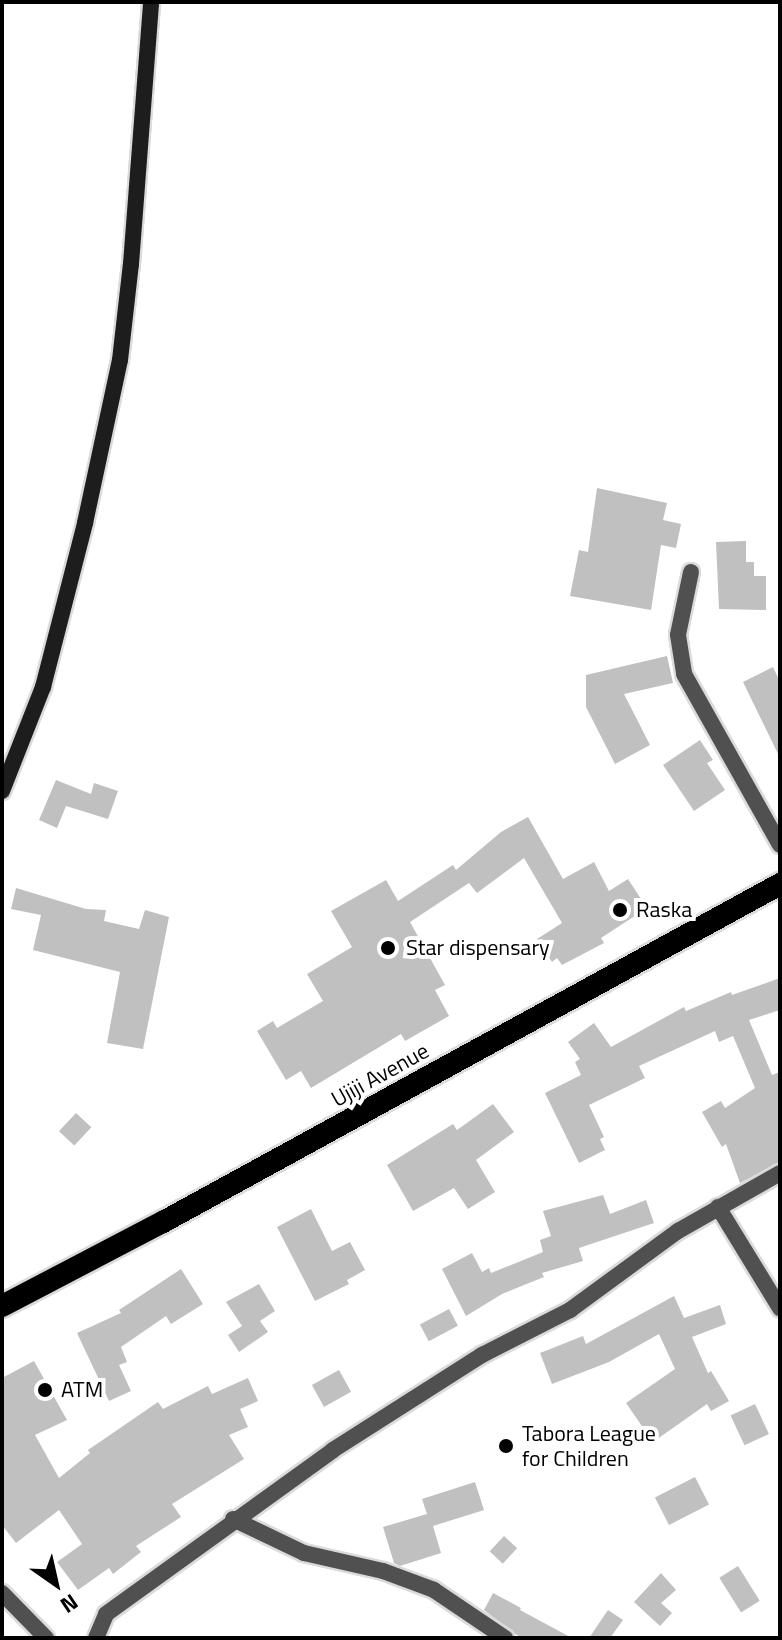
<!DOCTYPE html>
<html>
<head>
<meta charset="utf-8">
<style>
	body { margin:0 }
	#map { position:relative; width:782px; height:1640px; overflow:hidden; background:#fff; font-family:"Titillium Web",sans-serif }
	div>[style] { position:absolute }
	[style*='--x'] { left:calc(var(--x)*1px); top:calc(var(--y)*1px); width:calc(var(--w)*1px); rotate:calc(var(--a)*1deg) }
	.building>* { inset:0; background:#c0c0c0; transform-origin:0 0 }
	.roads { filter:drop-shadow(2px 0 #dbdbdb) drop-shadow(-2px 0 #dbdbdb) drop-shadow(0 2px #dbdbdb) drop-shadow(0 -2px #dbdbdb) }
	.minor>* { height:16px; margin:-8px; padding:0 8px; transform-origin:8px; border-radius:8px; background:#505050 }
	.tertiary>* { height:16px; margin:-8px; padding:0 8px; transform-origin:8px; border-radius:8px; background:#505050 }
	.secondary>* { height:16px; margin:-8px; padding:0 8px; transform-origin:8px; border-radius:8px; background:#1d1d1d }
	.trunk>* { height:22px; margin:-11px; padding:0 11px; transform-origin:11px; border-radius:11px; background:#000 }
	.dots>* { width:22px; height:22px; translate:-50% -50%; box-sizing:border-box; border:4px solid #fff; border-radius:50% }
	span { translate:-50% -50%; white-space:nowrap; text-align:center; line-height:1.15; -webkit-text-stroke:8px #fff; paint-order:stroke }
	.poi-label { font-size:22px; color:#000 }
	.left { translate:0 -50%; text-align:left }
	.street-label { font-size:22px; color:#000 }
	.frame { position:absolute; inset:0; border:4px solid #000; pointer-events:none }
	.north { position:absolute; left:16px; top:1544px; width:80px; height:80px; -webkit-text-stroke:6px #fff; paint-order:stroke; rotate:146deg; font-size:22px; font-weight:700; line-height:32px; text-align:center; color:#000 }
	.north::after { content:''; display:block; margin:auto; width:28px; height:36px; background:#000; clip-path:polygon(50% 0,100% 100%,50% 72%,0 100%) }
</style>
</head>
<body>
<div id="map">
	<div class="building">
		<i style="clip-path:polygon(597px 488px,667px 503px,663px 520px,681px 524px,676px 548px,661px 545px,651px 610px,570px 596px,579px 550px,588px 552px)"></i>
		<i style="clip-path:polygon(746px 541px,746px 562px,754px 562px,754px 576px,766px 576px,766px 610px,719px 609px,716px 542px)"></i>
		<i style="clip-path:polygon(667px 656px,673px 683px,624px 694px,650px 745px,615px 764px,586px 707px,586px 675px)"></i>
		<i style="clip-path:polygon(773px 667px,780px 682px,780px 758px,743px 682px)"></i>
		<i style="clip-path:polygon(700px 740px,713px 760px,707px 763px,725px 790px,694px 811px,663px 765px)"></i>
		<i style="clip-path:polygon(56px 780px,91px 794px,94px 783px,118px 791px,108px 819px,66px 806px,57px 828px,39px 820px)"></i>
		<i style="clip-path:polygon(528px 817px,563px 879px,594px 862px,609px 891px,628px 879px,647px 908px,601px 938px,604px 943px,562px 965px,557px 958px,552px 962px,537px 939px,562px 923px,524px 858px,477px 893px,469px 883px,410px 922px,445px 985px,435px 990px,449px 1016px,405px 1041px,401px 1034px,311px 1088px,301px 1071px,286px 1080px,257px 1031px,273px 1021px,277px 1028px,323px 1001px,307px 974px,352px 947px,331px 911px,386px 880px,398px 901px,453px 865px,456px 870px,501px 832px)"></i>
		<i style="clip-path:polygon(16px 888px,86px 909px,106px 910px,104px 921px,139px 929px,145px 910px,169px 917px,143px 1049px,107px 1043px,120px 972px,33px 950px,41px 915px,11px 909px)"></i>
		<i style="clip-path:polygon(780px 978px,780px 1010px,749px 1020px,772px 1075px,780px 1072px,780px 1162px,740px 1183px,726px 1144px,722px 1147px,702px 1112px,721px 1101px,725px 1108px,755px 1088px,733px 1036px,719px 1042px,715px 1031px,639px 1066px,645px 1078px,589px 1105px,604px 1137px,600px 1139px,605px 1150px,579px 1163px,545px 1093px,581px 1075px,575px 1062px,580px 1059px,568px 1042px,594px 1023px,611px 1047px,684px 1007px,686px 1011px,731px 992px,732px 995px)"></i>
		<i style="clip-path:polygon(493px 1104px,514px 1132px,476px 1160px,495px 1192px,468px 1209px,454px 1188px,413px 1211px,387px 1165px,453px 1124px,457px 1130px)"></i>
		<i style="left:76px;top:1113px;width:21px;height:25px;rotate:43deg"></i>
		<i style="clip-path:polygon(603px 1195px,610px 1214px,646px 1200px,654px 1223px,579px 1248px,583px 1261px,542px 1273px,544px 1277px,502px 1294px,466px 1316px,442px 1269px,472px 1253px,482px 1272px,489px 1268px,491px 1273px,543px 1252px,540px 1240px,551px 1236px,543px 1211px)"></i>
		<i style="clip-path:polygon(311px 1209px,332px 1251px,350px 1242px,365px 1270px,347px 1280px,349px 1284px,315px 1301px,277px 1227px)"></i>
		<i style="clip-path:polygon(181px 1269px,203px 1304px,171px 1324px,166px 1316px,121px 1347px,127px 1362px,119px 1365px,131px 1391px,109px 1401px,77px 1333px,121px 1313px,119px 1310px)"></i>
		<i style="clip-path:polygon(259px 1284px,275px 1311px,260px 1321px,268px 1332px,239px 1352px,228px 1335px,242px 1326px,226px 1302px)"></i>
		<i style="clip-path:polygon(674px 1296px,684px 1318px,720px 1305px,726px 1324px,692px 1337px,708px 1373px,711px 1371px,729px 1401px,711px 1411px,707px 1404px,653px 1442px,626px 1403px,675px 1369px,659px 1334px,609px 1362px,552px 1384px,540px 1353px,583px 1336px,586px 1344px)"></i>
		<i style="left:449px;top:1309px;width:19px;height:33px;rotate:62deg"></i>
		<i style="clip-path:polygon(34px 1361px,67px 1420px,35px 1435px,59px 1478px,90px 1453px,88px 1450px,158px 1402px,163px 1409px,208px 1386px,212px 1394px,248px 1378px,258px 1401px,240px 1409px,248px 1427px,229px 1435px,244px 1459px,172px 1504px,181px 1517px,136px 1546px,141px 1552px,113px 1574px,109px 1568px,78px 1590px,57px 1562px,82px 1544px,59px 1510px,16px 1543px,2px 1525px,2px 1378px)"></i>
		<i style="left:339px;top:1370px;width:25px;height:31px;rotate:61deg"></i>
		<i style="left:755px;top:1404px;width:33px;height:27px;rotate:65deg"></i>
		<i style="left:695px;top:1477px;width:31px;height:45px;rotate:63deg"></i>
		<i style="clip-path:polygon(475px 1482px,484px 1510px,433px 1526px,441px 1553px,400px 1566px,394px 1563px,383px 1527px,427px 1514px,422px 1499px)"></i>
		<i style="left:504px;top:1536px;width:18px;height:21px;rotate:43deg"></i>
		<i style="left:738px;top:1566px;width:41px;height:22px;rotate:58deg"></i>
		<i style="clip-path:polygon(661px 1573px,676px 1590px,661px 1603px,672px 1613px,660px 1626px,634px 1602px)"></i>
		<i style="clip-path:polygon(493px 1593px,521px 1608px,520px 1610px,572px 1638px,523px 1638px,515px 1634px,484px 1610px)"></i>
		<i style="clip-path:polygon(608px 1610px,623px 1620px,610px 1638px,589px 1638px)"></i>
	</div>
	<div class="roads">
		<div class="minor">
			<i style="--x:691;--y:572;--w:64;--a:101.7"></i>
			<i style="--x:678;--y:635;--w:39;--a:81"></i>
			<i style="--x:684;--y:674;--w:196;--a:60.7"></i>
			<i style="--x:718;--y:1207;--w:119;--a:58.5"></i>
			<i style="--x:233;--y:1519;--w:79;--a:25.6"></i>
			<i style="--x:304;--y:1553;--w:81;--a:12.8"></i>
			<i style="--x:383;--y:1571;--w:54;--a:20.4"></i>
			<i style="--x:434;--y:1590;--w:86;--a:34.1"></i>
			<i style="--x:96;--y:1638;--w:26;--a:-67"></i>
			<i style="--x:106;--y:1614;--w:280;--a:-35.8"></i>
			<i style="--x:333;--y:1450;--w:177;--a:-32.5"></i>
			<i style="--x:482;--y:1355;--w:99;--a:-27.1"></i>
			<i style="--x:570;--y:1310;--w:134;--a:-36.2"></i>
			<i style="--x:678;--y:1231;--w:117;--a:-29.6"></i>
		</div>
		<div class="tertiary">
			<i style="--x:2;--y:1593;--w:63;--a:45.6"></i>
		</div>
		<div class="secondary">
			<i style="--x:2;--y:791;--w:112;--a:-68.5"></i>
			<i style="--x:43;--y:687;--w:169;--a:-75.6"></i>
			<i style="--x:85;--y:523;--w:167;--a:-77.9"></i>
			<i style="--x:120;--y:360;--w:97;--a:-83.5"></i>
			<i style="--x:131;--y:264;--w:263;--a:-85.6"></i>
		</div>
		<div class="trunk">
			<i style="--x:2;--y:1306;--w:182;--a:-27.6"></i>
			<i style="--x:163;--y:1222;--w:704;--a:-28.71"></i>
		</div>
	</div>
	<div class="dots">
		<i style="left:620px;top:910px;background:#000"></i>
		<i style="left:388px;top:948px;background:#000"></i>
		<i style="left:45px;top:1390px;background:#000"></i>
		<i style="left:506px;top:1446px;background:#000"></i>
	</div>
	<div class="poi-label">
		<span class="left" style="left:636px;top:910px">Raska</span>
		<span class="left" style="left:406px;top:948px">Star dispensary</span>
		<span class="left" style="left:61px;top:1390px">ATM</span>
		<span class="left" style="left:522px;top:1446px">Tabora League<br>for Children</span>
	</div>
	<div class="street-label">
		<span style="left:380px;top:1075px;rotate:-29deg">Ujiji Avenue</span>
	</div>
	<div class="frame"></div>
	<div class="north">N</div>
</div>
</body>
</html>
